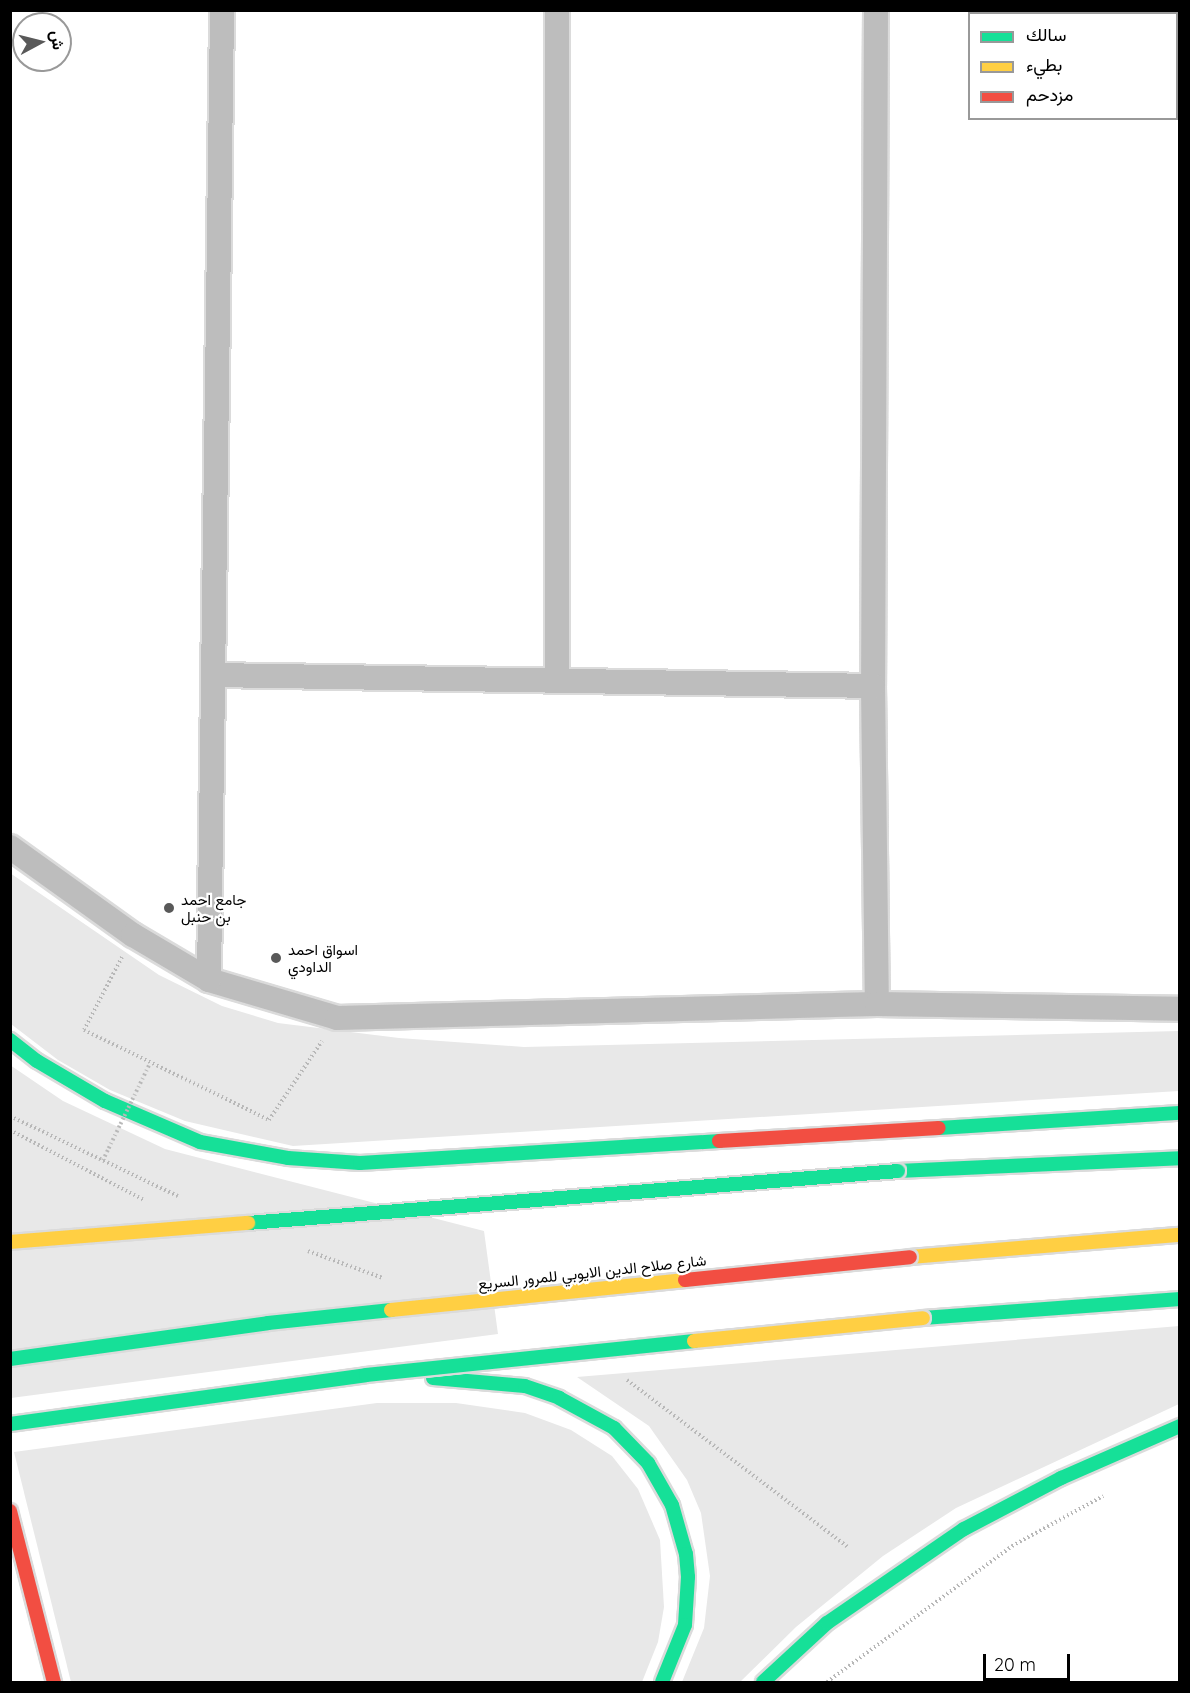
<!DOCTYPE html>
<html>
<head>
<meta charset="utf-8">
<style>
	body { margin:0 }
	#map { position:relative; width:1190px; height:1693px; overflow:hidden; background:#fff; font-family:Quicksand,Vazirmatn,sans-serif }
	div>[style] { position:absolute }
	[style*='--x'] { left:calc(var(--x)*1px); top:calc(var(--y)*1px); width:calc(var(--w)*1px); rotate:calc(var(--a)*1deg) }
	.green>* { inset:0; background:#e8e8e8 }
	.path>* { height:4px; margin-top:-2px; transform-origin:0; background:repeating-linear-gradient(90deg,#b8b8b8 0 1.5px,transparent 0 4.5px) }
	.roads { filter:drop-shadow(2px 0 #dbdbdb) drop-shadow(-2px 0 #dbdbdb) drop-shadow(0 2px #dbdbdb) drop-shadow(0 -2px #dbdbdb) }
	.street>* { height:24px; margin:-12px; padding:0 12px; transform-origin:12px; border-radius:12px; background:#bdbdbd }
	.fast>* { height:14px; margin:-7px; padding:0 7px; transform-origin:7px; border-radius:7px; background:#16e098 }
	.slow>* { height:14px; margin:-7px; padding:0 7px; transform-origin:7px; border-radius:7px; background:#ffcf43 }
	.jam>* { height:14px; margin:-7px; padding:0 7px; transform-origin:7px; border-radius:7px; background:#f24e42 }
	.path-bridge>* { height:4px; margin-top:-2px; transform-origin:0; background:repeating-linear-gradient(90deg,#b8b8b8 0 1.5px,transparent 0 4.5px) }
	.bridges { filter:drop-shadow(2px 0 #dbdbdb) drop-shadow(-2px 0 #dbdbdb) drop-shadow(0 2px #dbdbdb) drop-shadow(0 -2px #dbdbdb) }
	.fast-bridge>* { height:14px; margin:-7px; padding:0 7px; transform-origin:7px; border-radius:7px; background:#16e098 }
	.slow-bridge>* { height:14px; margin:-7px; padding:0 7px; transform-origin:7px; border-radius:7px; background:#ffcf43 }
	.jam-bridge>* { height:14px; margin:-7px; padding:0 7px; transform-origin:7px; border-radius:7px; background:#f24e42 }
	.dots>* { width:16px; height:16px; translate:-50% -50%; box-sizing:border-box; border:3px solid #fff; border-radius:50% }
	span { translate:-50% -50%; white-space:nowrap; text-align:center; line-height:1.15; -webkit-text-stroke:4.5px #fff; paint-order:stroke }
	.poi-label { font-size:15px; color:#000 }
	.left { translate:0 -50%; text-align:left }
	.street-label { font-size:15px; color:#000 }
	.frame { position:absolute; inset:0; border:12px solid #000; pointer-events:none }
	.legend { position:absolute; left:968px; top:12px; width:210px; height:108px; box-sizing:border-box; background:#fff; border:2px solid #999; margin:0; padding:8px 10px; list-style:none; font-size:18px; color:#000 }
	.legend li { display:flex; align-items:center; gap:12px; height:30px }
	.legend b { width:30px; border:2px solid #999 }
	.north { position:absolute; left:12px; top:12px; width:60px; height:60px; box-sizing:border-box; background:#fff; border:2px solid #999; border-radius:50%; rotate:83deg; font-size:16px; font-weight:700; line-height:24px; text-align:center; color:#000 }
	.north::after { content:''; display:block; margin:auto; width:21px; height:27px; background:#595959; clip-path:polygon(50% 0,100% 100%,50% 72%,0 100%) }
	.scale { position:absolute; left:983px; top:1654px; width:87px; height:27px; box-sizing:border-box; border:3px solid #000; border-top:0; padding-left:8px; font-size:18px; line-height:21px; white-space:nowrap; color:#000; -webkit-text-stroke:4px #fff; paint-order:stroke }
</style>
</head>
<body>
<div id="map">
	<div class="green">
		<i style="clip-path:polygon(10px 873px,159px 975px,222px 1006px,278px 1023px,399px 1038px,524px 1047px,1179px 1031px,1179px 1091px,293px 1146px,185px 1121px,110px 1090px,58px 1060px,11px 1024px)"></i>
		<i style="clip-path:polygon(10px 1065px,63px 1101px,165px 1149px,484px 1231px,498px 1334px,11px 1398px)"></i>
		<i style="clip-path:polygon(1179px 1326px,1179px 1404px,956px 1508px,883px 1556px,796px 1627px,740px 1682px,682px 1682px,704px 1628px,710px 1576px,701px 1513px,687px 1480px,649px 1426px,577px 1377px)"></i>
		<i style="clip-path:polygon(377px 1403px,456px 1403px,525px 1413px,571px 1430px,612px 1456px,638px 1489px,660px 1540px,664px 1607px,658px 1642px,642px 1682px,71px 1682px,14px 1452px)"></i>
	</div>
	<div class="path">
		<i style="--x:122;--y:957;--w:82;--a:117.5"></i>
		<i style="--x:84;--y:1030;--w:206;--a:25.9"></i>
		<i style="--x:269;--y:1120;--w:95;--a:-56.1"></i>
		<i style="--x:10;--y:1116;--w:186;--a:25.5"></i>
		<i style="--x:10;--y:1130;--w:151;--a:27.6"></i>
		<i style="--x:308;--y:1251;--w:80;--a:19.8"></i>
		<i style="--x:627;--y:1380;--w:277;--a:37.1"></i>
		<i style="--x:827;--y:1682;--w:230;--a:-36.3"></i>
		<i style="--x:1012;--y:1546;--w:104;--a:-28.8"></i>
	</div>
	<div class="roads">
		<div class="street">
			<i style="--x:557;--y:10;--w:670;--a:90"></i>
			<i style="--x:876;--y:10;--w:676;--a:90.25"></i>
			<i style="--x:873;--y:686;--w:318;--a:89.3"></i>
			<i style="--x:213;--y:675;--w:660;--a:0.95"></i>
			<i style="--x:10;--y:847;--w:151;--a:35.6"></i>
			<i style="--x:133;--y:935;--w:88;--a:30.6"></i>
			<i style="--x:209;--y:980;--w:134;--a:16.5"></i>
			<i style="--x:337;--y:1018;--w:540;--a:-1.49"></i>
			<i style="--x:877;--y:1004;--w:303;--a:0.9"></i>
			<i style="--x:209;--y:980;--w:970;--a:-89.23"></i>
		</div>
		<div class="fast">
			<i style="--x:10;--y:1040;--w:34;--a:38"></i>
			<i style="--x:37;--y:1061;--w:79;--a:30.5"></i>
			<i style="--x:105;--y:1101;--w:103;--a:23.3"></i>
			<i style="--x:200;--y:1142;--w:89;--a:10.3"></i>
			<i style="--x:288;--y:1158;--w:72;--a:4"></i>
			<i style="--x:360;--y:1163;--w:360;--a:-3.5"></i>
			<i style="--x:939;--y:1128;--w:241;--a:-3.6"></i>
			<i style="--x:898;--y:1171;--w:282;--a:-2.6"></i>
			<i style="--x:923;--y:1318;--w:258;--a:-4.2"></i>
			<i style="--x:433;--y:1378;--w:92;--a:5"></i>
			<i style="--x:525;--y:1386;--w:36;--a:19"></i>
			<i style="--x:559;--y:1398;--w:63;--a:28.6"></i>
			<i style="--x:614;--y:1428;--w:49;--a:45.8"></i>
			<i style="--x:648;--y:1463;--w:48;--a:60.3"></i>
			<i style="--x:672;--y:1505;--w:51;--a:74.1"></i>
			<i style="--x:686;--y:1554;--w:23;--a:85"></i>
			<i style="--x:688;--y:1577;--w:48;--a:93.6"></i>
			<i style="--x:685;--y:1625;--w:61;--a:112"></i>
			<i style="--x:763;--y:1682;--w:87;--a:-42.7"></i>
			<i style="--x:827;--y:1623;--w:166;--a:-34.5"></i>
			<i style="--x:964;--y:1529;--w:110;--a:-27.7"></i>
			<i style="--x:1061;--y:1478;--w:130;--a:-23.6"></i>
		</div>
		<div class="slow">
			<i style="--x:910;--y:1257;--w:271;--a:-4.7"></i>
		</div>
		<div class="jam">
			<i style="--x:719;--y:1141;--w:220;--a:-3.4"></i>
			<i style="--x:10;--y:1511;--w:177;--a:75.6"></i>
		</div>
	</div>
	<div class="path-bridge">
		<i style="--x:103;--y:1160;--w:108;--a:-64.1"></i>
	</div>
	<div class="bridges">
		<div class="fast-bridge">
			<i style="--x:248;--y:1223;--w:652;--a:-4.57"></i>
			<i style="--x:10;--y:1359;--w:260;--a:-7.9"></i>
			<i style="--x:268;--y:1323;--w:124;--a:-6"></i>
			<i style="--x:10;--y:1424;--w:359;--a:-7.8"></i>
			<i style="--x:366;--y:1375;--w:330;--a:-5.9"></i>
		</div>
		<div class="slow-bridge">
			<i style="--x:10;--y:1242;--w:239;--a:-4.6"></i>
			<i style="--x:391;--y:1310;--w:296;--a:-5.8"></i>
			<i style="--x:694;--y:1341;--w:230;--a:-5.7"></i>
		</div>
		<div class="jam-bridge">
			<i style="--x:685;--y:1280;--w:226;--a:-5.8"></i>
		</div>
	</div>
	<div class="dots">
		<i style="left:169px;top:908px;background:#595959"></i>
		<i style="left:276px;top:958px;background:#595959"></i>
	</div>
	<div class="poi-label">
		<span class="left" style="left:181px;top:908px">جامع احمد<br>بن حنبل</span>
		<span class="left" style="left:288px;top:958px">اسواق احمد<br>الداودي</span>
	</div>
	<div class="street-label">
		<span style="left:592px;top:1272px;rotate:-6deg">شارع صلاح الدين الايوبي للمرور السريع</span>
	</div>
	<div class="frame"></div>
	<ul class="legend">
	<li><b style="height:8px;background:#16e098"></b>سالك</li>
	<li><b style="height:8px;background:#ffcf43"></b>بطيء</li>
	<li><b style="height:8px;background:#f24e42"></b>مزدحم</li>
	</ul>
	<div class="north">ش</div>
	<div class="scale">20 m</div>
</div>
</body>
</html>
